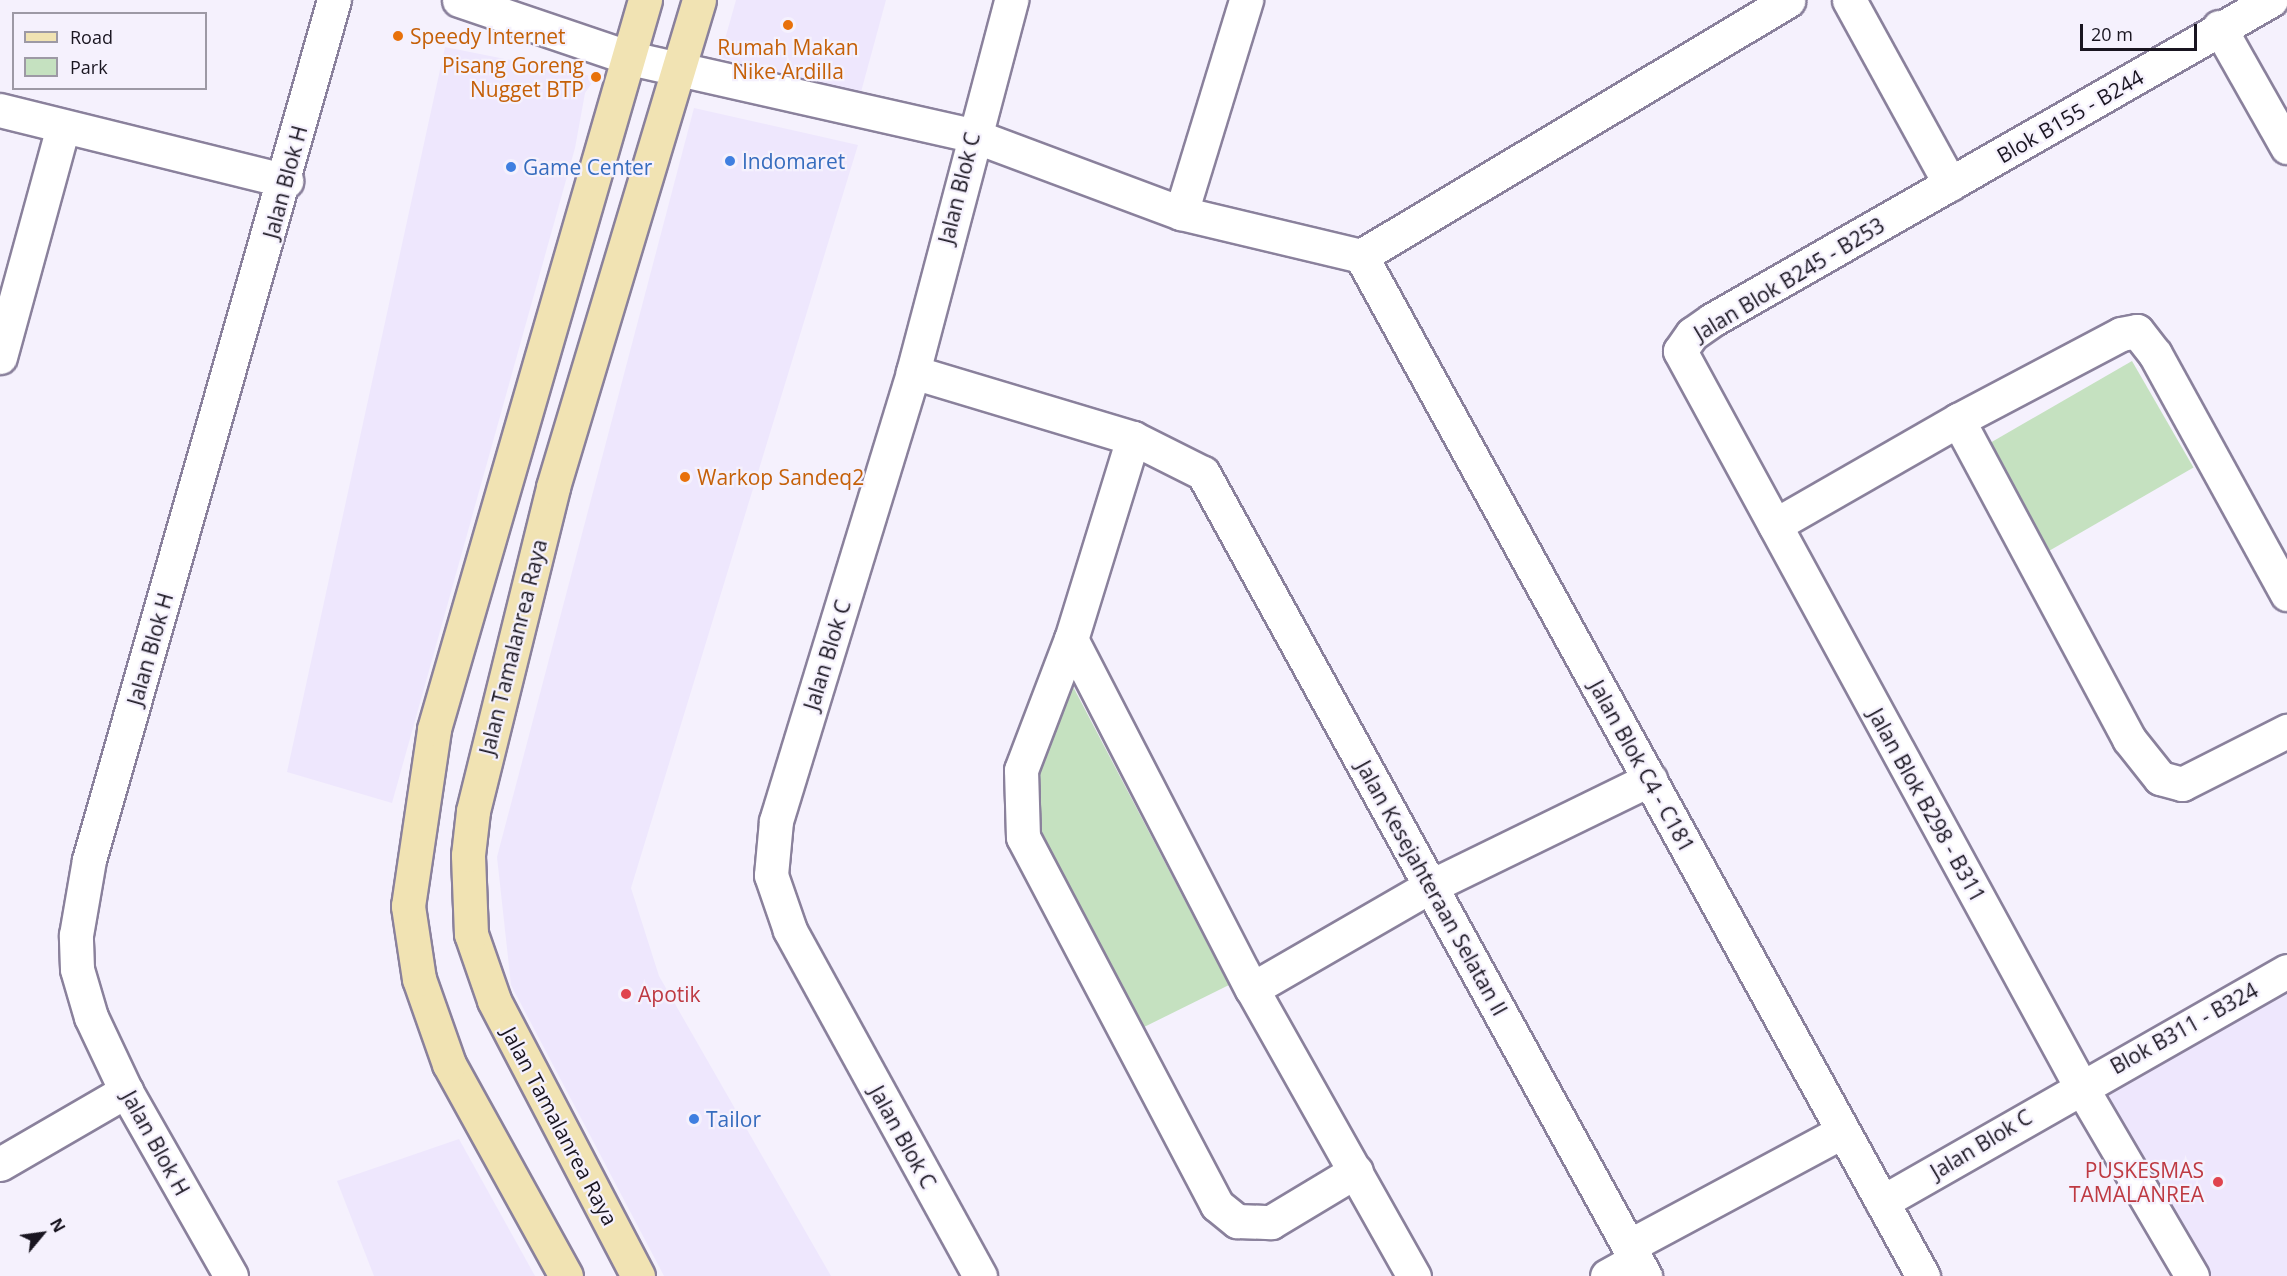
<!DOCTYPE html>
<html>
<head>
<meta charset="utf-8">
<style>
	body { margin:0 }
	#map { position:relative; width:2287px; height:1276px; overflow:hidden; background:#f5f1fd; font-family:"Open Sans",sans-serif }
	div>[style] { position:absolute }
	[style*='--x'] { left:calc(var(--x)*1px); top:calc(var(--y)*1px); width:calc(var(--w)*1px); rotate:calc(var(--a)*1deg) }
	.built>* { inset:0; background:#eee7fd }
	.green>* { inset:0; background:#c5e1c0; transform-origin:0 0 }
	.roads { filter:drop-shadow(2px 0 #8a819c) drop-shadow(-2px 0 #8a819c) drop-shadow(0 2px #8a819c) drop-shadow(0 -2px #8a819c) }
	.street>* { height:33px; margin:-16.5px; padding:0 16.5px; transform-origin:16.5px; border-radius:16.5px; background:#fff }
	.primary>* { height:33px; margin:-16.5px; padding:0 16.5px; transform-origin:16.5px; border-radius:16.5px; background:#f1e3b3 }
	.dots>* { width:16px; height:16px; translate:-50% -50%; box-sizing:border-box; border:3px solid #f5f1fd; border-radius:50% }
	span { translate:-50% -50%; white-space:nowrap; text-align:center; line-height:1.15; -webkit-text-stroke:4.5px #f5f1fd; paint-order:stroke }
	.food-label { font-size:21px; color:#c56008 }
	.left { translate:0 -50%; text-align:left }
	.right { translate:-100% -50%; text-align:right }
	.street-label { font-size:21px; color:#191520 }
	.shop-label { font-size:21px; color:#366cbe }
	.health-label { font-size:21px; color:#be3a42 }
	.legend { position:absolute; left:12px; top:12px; width:195px; height:78px; box-sizing:border-box; background:#f5f1fd; border:2px solid #9d99a5; margin:0; padding:8px 10px; list-style:none; font-size:18px; color:#191520 }
	.legend li { display:flex; align-items:center; gap:12px; height:30px }
	.legend b { width:30px; border:2px solid #9d99a5 }
	.north { position:absolute; left:12px; top:1204px; width:60px; height:60px; -webkit-text-stroke:4px #f5f1fd; paint-order:stroke; rotate:61deg; font-size:16px; font-weight:700; line-height:24px; text-align:center; color:#191520 }
	.north::after { content:''; display:block; margin:auto; width:21px; height:27px; background:#191520; clip-path:polygon(50% 0,100% 100%,50% 72%,0 100%) }
	.scale { position:absolute; left:2080px; top:24px; width:117px; height:27px; box-sizing:border-box; border:3px solid #191520; border-top:0; padding-left:8px; font-size:18px; line-height:21px; white-space:nowrap; color:#191520; -webkit-text-stroke:4px #f5f1fd; paint-order:stroke }
</style>
</head>
<body>
<div id="map">
	<div class="built">
		<i style="clip-path:polygon(736px 0,886px 0,858px 103px,720px 57px)"></i>
		<i style="clip-path:polygon(445px 47px,596px 77px,585px 93px,575px 148px,392px 803px,287px 772px)"></i>
		<i style="clip-path:polygon(694px 108px,858px 145px,631px 888px,659px 976px,831px 1276px,664px 1276px,511px 985px,497px 857px)"></i>
		<i style="clip-path:polygon(2287px 980px,2287px 1276px,2204px 1276px,2093px 1088px)"></i>
		<i style="clip-path:polygon(459px 1139px,535px 1276px,374px 1276px,337px 1181px)"></i>
	</div>
	<div class="green">
		<i style="left:2132px;top:361px;width:123px;height:169px;rotate:60deg"></i>
		<i style="clip-path:polygon(1067px 675px,1229px 985px,1132px 1033px,1043px 862px,1029px 773px)"></i>
	</div>
	<div class="roads">
		<div class="street">
			<i style="--x:459;--y:0;--w:181;--a:18.7"></i>
			<i style="--x:630;--y:58;--w:351;--a:12.7"></i>
			<i style="--x:972;--y:135;--w:223;--a:20.5"></i>
			<i style="--x:1181;--y:213;--w:185;--a:13.4"></i>
			<i style="--x:1849;--y:0;--w:210;--a:61.2"></i>
			<i style="--x:2219;--y:27;--w:138;--a:60.5"></i>
			<i style="--x:0;--y:110;--w:295;--a:13.9"></i>
			<i style="--x:1181;--y:213;--w:223;--a:-73"></i>
			<i style="--x:1361;--y:256;--w:1165;--a:61.15"></i>
			<i style="--x:1361;--y:256;--w:498;--a:-30.9"></i>
			<i style="--x:0;--y:357;--w:239;--a:-74.7"></i>
			<i style="--x:913;--y:372;--w:230;--a:16.7"></i>
			<i style="--x:1133;--y:438;--w:78;--a:26.6"></i>
			<i style="--x:1203;--y:473;--w:917;--a:61.17"></i>
			<i style="--x:1958;--y:420;--w:362;--a:61.8"></i>
			<i style="--x:2129;--y:739;--w:50;--a:51.5"></i>
			<i style="--x:2160;--y:778;--w:23;--a:15"></i>
			<i style="--x:2182;--y:784;--w:118;--a:-26.8"></i>
			<i style="--x:1133;--y:438;--w:210;--a:107.1"></i>
			<i style="--x:1071;--y:639;--w:140;--a:110.9"></i>
			<i style="--x:1021;--y:770;--w:67;--a:88.3"></i>
			<i style="--x:1023;--y:837;--w:416;--a:62.2"></i>
			<i style="--x:1217;--y:1205;--w:26;--a:39"></i>
			<i style="--x:1237;--y:1221;--w:34;--a:2"></i>
			<i style="--x:1271;--y:1222;--w:99;--a:-31"></i>
			<i style="--x:1775;--y:525;--w:211;--a:-29.8"></i>
			<i style="--x:1958;--y:420;--w:184;--a:-27.8"></i>
			<i style="--x:2121;--y:334;--w:16;--a:-11"></i>
			<i style="--x:2137;--y:331;--w:29;--a:52"></i>
			<i style="--x:2155;--y:354;--w:274;--a:61.2"></i>
			<i style="--x:1071;--y:639;--w:394;--a:62.7"></i>
			<i style="--x:1252;--y:989;--w:330;--a:60.6"></i>
			<i style="--x:1252;--y:989;--w:204;--a:-30"></i>
			<i style="--x:1429;--y:887;--w:246;--a:-26"></i>
			<i style="--x:0;--y:1164;--w:146;--a:-30.1"></i>
			<i style="--x:1882;--y:1202;--w:466;--a:-29.7"></i>
			<i style="--x:1629;--y:1246;--w:239;--a:-28.2"></i>
			<i style="--x:231;--y:1276;--w:213;--a:-119.6"></i>
			<i style="--x:126;--y:1091;--w:82;--a:-115.3"></i>
			<i style="--x:91;--y:1017;--w:50;--a:-106.3"></i>
			<i style="--x:77;--y:969;--w:34;--a:-92"></i>
			<i style="--x:76;--y:935;--w:76;--a:-80.2"></i>
			<i style="--x:89;--y:860;--w:894;--a:-74.1"></i>
			<i style="--x:980;--y:1276;--w:395;--a:-118.8"></i>
			<i style="--x:790;--y:930;--w:58;--a:-109.1"></i>
			<i style="--x:771;--y:875;--w:54;--a:-84.7"></i>
			<i style="--x:776;--y:821;--w:469;--a:-73"></i>
			<i style="--x:913;--y:372;--w:385;--a:-75.2"></i>
			<i style="--x:1607;--y:1276;--w:33;--a:-29"></i>
			<i style="--x:2192;--y:1276;--w:221;--a:-120.4"></i>
			<i style="--x:2080;--y:1085;--w:836;--a:-118.59"></i>
			<i style="--x:1680;--y:351;--w:21;--a:-55"></i>
			<i style="--x:1692;--y:334;--w:24;--a:-35"></i>
			<i style="--x:1712;--y:320;--w:644;--a:-29.79"></i>
		</div>
		<div class="primary">
			<i style="--x:566;--y:1276;--w:242;--a:-118.9"></i>
			<i style="--x:449;--y:1064;--w:90;--a:-109.4"></i>
			<i style="--x:419;--y:979;--w:74;--a:-98.6"></i>
			<i style="--x:408;--y:906;--w:179;--a:-81.6"></i>
			<i style="--x:434;--y:729;--w:759;--a:-73.86"></i>
			<i style="--x:638;--y:1276;--w:311;--a:-117.6"></i>
			<i style="--x:494;--y:1000;--w:70;--a:-109.2"></i>
			<i style="--x:471;--y:934;--w:79;--a:-92.2"></i>
			<i style="--x:468;--y:855;--w:44;--a:-83.5"></i>
			<i style="--x:473;--y:811;--w:334;--a:-76.1"></i>
			<i style="--x:553;--y:487;--w:508;--a:-73.31"></i>
		</div>
	</div>
	<div class="dots">
		<i style="left:788px;top:25px;background:#e8710a"></i>
		<i style="left:398px;top:36px;background:#e8710a"></i>
		<i style="left:596px;top:77px;background:#e8710a"></i>
		<i style="left:730px;top:161px;background:#3f7fe0"></i>
		<i style="left:511px;top:167px;background:#3f7fe0"></i>
		<i style="left:685px;top:477px;background:#e8710a"></i>
		<i style="left:626px;top:994px;background:#e0444e"></i>
		<i style="left:694px;top:1119px;background:#3f7fe0"></i>
		<i style="left:2218px;top:1182px;background:#e0444e"></i>
	</div>
	<div class="food-label">
		<span class="left" style="left:410px;top:36px">Speedy Internet</span>
		<span style="left:788px;top:59px">Rumah Makan<br>Nike Ardilla</span>
		<span class="right" style="left:584px;top:77px">Pisang Goreng<br>Nugget BTP</span>
		<span class="left" style="left:697px;top:477px">Warkop Sandeq2</span>
	</div>
	<div class="street-label">
		<span style="left:2070px;top:116px;rotate:-30deg">Blok B155 - B244</span>
		<span style="left:285px;top:182px;rotate:-75deg">Jalan Blok H</span>
		<span style="left:959px;top:188px;rotate:-76deg">Jalan Blok C</span>
		<span style="left:1789px;top:279px;rotate:-31deg">Jalan Blok B245 - B253</span>
		<span style="left:513px;top:647px;rotate:-76deg">Jalan Tamalanrea Raya</span>
		<span style="left:150px;top:649px;rotate:-74deg">Jalan Blok H</span>
		<span style="left:827px;top:655px;rotate:-73deg">Jalan Blok C</span>
		<span style="left:1642px;top:766px;rotate:61deg">Jalan Blok C4 - C181</span>
		<span style="left:1927px;top:805px;rotate:61deg">Jalan Blok B298 - B311</span>
		<span style="left:1432px;top:888px;rotate:61deg">Jalan Kesejahteraan Selatan II</span>
		<span style="left:2184px;top:1028px;rotate:-29deg">Blok B311 - B324</span>
		<span style="left:560px;top:1126px;rotate:62deg">Jalan Tamalanrea Raya</span>
		<span style="left:903px;top:1137px;rotate:61deg">Jalan Blok C</span>
		<span style="left:156px;top:1143px;rotate:61deg">Jalan Blok H</span>
		<span style="left:1981px;top:1144px;rotate:-31deg">Jalan Blok C</span>
	</div>
	<div class="shop-label">
		<span class="left" style="left:742px;top:161px">Indomaret</span>
		<span class="left" style="left:523px;top:167px">Game Center</span>
		<span class="left" style="left:706px;top:1119px">Tailor</span>
	</div>
	<div class="health-label">
		<span class="left" style="left:638px;top:994px">Apotik</span>
		<span class="right" style="left:2204px;top:1182px">PUSKESMAS<br>TAMALANREA</span>
	</div>
	<ul class="legend">
	<li><b style="height:8px;background:#f1e3b3"></b>Road</li>
	<li><b style="height:16px;background:#c5e1c0"></b>Park</li>
	</ul>
	<div class="north">N</div>
	<div class="scale">20 m</div>
</div>
</body>
</html>
